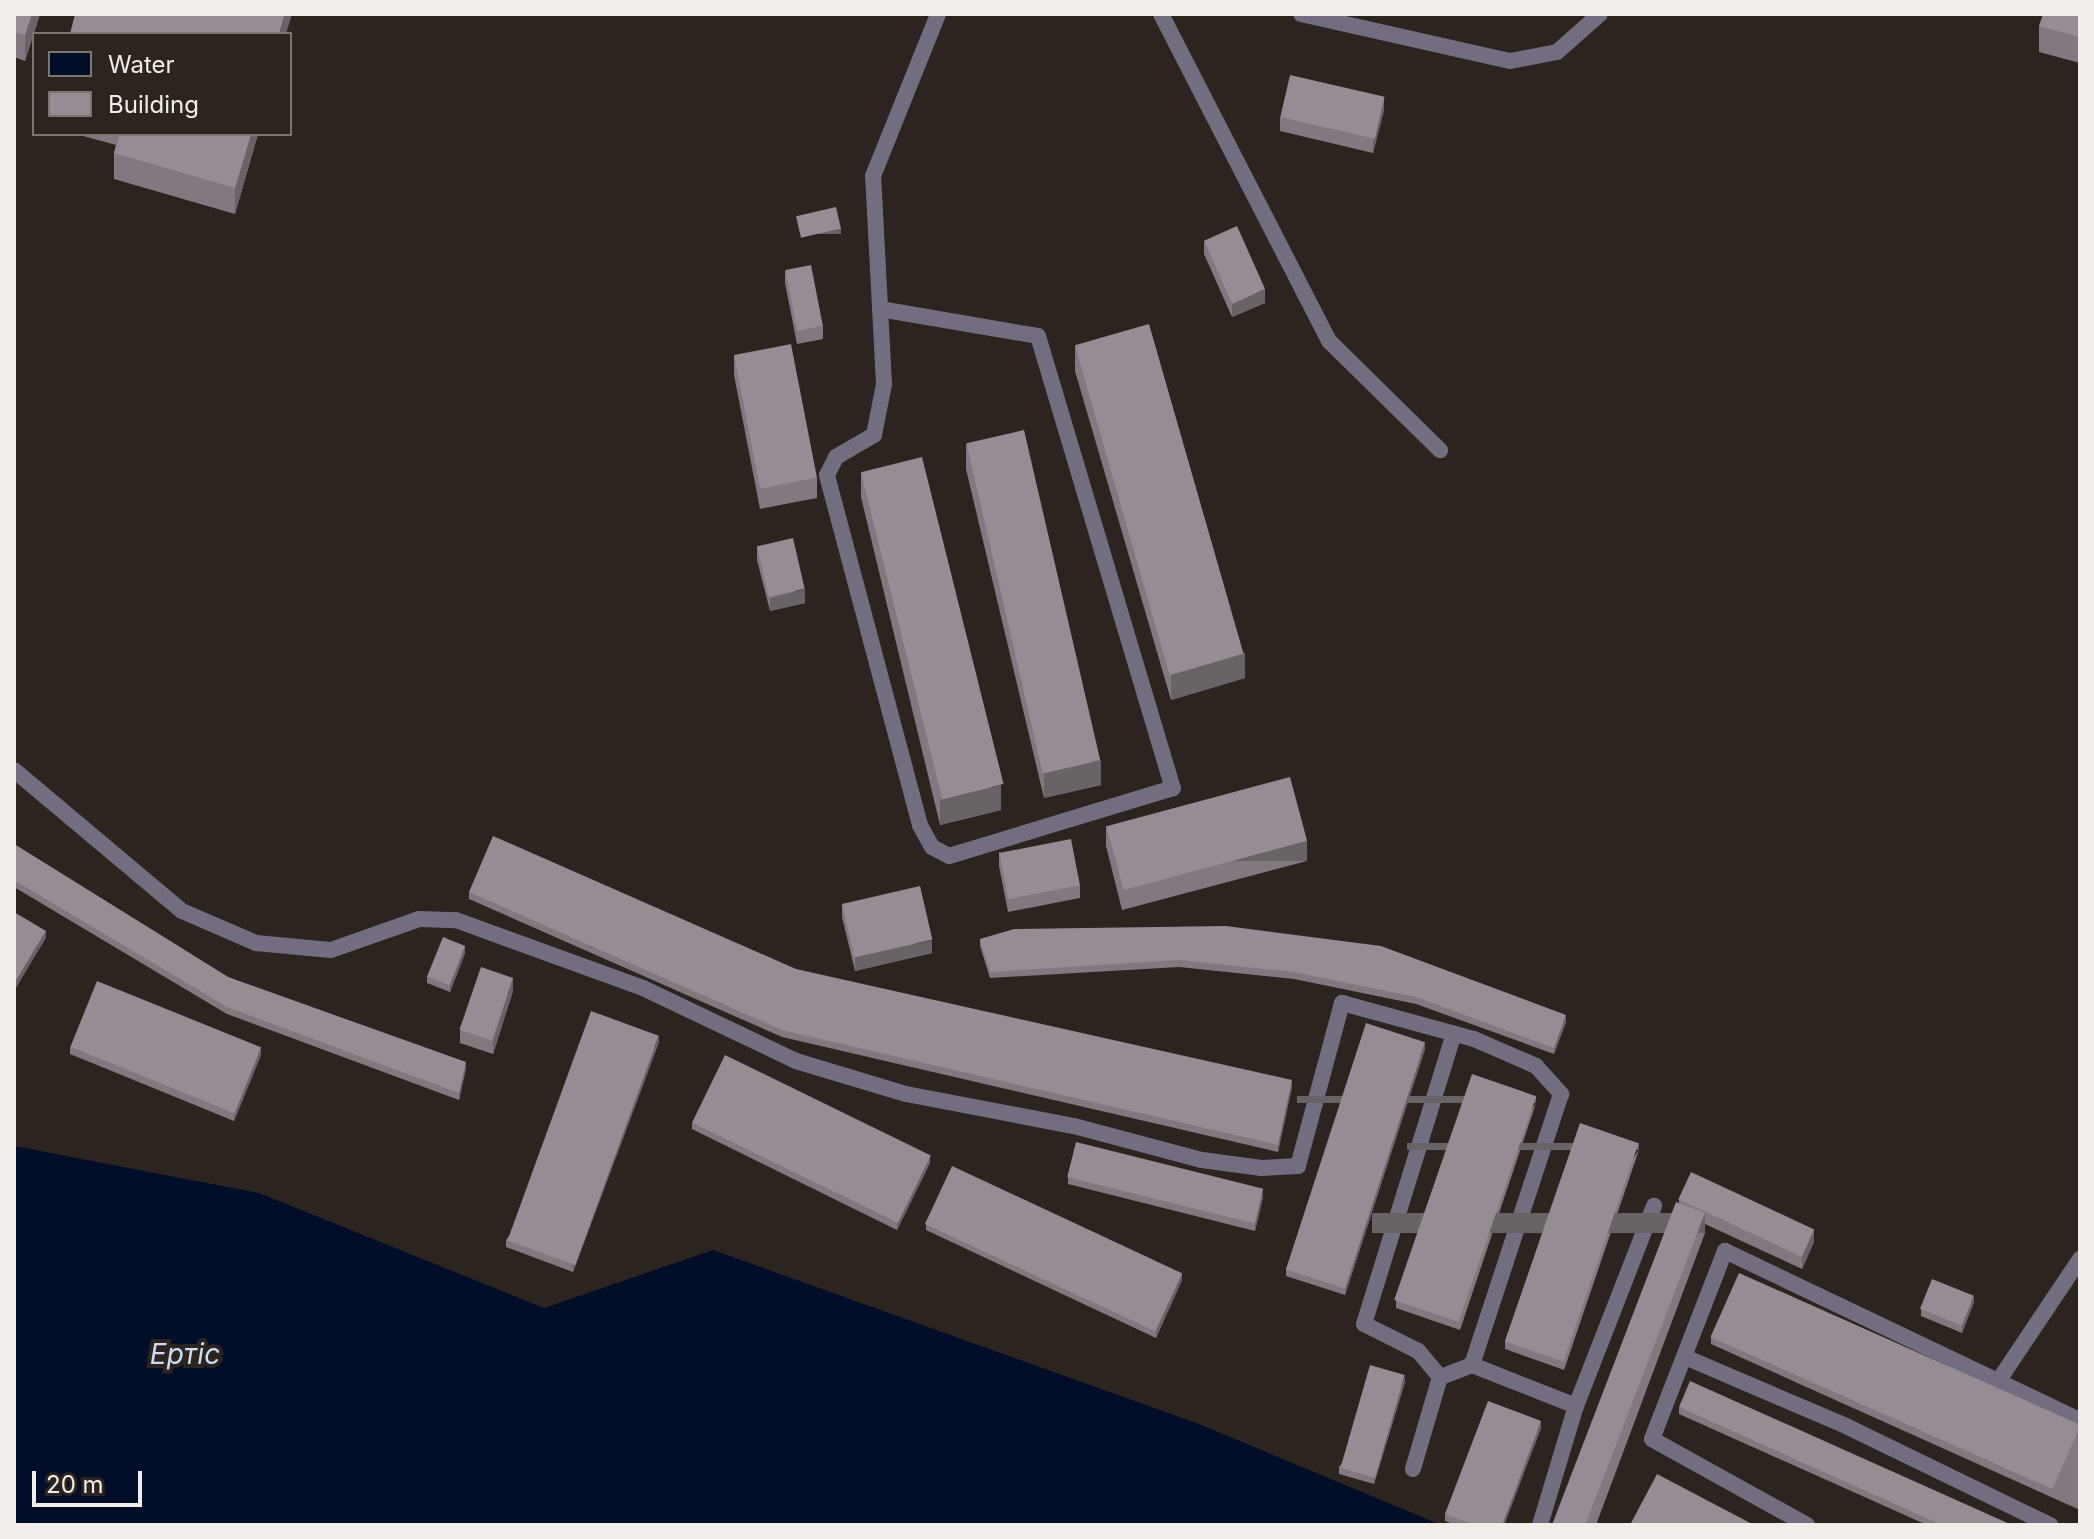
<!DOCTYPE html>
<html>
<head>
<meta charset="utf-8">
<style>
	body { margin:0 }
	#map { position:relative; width:2094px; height:1539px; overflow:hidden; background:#2b241f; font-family:Inter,sans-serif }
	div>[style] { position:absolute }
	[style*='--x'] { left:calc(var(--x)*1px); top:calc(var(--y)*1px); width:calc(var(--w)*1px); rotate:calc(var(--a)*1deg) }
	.water>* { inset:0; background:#010d29 }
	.service>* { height:16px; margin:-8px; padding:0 8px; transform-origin:8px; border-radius:8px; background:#736d7f }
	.wall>* { inset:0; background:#81797f }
	.shaded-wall>* { inset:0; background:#696368; transform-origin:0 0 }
	.building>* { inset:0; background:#968d94; transform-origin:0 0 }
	span { translate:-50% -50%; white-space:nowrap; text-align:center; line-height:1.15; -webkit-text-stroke:8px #2b241f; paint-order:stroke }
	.water-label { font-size:28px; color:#cedcf4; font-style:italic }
	.frame { position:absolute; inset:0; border:16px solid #f2ede9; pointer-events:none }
	.legend { position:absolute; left:32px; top:32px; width:260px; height:104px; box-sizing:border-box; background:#2b241f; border:2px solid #7b7470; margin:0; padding:10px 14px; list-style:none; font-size:24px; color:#f2ede9 }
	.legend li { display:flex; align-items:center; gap:16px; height:40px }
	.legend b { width:40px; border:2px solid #7b7470 }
	.scale { position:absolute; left:32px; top:1471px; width:110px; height:36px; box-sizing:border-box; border:4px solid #f2ede9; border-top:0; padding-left:10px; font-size:24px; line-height:28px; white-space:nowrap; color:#f2ede9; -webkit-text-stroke:6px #2b241f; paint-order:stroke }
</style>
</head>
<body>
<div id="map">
	<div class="water">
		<i style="clip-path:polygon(14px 1146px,259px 1193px,544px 1308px,713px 1250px,1199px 1424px,1441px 1525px,14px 1525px)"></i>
	</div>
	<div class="service">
		<i style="--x:1161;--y:14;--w:368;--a:62.8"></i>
		<i style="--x:1329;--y:341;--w:156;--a:44.5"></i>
		<i style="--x:1301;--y:14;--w:214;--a:12.7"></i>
		<i style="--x:1510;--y:61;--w:48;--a:-10.8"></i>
		<i style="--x:1557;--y:52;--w:57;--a:-41.5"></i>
		<i style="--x:880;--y:309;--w:160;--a:9.7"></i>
		<i style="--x:1038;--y:336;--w:472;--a:73.4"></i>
		<i style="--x:1173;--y:788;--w:234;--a:163.1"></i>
		<i style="--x:949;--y:856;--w:19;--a:-152"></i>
		<i style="--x:932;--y:847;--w:25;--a:-119"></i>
		<i style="--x:920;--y:825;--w:362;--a:-104.9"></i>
		<i style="--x:827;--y:475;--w:20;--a:-63"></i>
		<i style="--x:836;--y:457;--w:44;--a:-30.1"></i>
		<i style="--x:874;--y:435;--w:52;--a:-78.9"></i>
		<i style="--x:884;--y:384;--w:208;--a:-93"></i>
		<i style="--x:873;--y:176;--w:175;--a:-68.1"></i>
		<i style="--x:14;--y:770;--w:219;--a:40"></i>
		<i style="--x:182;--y:911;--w:81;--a:23.4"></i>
		<i style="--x:256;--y:943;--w:75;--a:5.3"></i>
		<i style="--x:331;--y:950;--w:93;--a:-19.4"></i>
		<i style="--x:419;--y:919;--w:37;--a:2"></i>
		<i style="--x:456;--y:920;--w:199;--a:20"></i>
		<i style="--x:643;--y:988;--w:170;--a:25.5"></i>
		<i style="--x:796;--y:1061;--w:115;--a:16.7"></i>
		<i style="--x:906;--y:1094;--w:171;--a:10.8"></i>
		<i style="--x:1074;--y:1126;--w:132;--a:14.9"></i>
		<i style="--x:1202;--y:1160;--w:60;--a:7.7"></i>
		<i style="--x:1261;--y:1168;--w:37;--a:-3"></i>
		<i style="--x:1298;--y:1166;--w:169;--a:-74.9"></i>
		<i style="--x:1342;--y:1003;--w:137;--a:15.3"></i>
		<i style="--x:1474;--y:1039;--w:68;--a:23.5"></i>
		<i style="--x:1536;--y:1066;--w:38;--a:48"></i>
		<i style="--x:1561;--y:1094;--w:285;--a:108.2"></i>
		<i style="--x:1472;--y:1365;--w:34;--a:159"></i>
		<i style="--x:1440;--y:1377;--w:96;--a:106.4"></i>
		<i style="--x:1685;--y:1357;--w:177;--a:23.2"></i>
		<i style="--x:1848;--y:1427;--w:225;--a:25.9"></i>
		<i style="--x:1472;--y:1365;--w:112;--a:21.5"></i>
		<i style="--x:1576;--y:1406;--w:215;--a:-68.7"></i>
		<i style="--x:1440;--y:1377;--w:34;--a:-130"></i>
		<i style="--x:1418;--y:1351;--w:60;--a:-153.4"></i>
		<i style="--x:1364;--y:1324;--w:304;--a:-72.8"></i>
		<i style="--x:1999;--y:1380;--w:146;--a:-56.2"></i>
		<i style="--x:1540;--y:1525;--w:124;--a:-73.2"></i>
		<i style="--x:1807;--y:1525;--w:177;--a:-151"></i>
		<i style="--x:1652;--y:1439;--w:202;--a:-68.8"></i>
		<i style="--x:1725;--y:1251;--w:393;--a:25.5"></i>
	</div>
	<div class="wall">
		<i style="clip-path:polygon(14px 14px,40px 14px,25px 61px,14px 57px)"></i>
		<i style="clip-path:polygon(2080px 14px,2080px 63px,2039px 52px,2039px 26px)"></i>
		<i style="clip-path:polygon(1384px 110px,1373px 153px,1280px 131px,1280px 117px)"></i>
		<i style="clip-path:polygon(76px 134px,258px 134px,235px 214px,114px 179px,114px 153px,116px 145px)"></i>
		<i style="clip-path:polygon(1204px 241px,1265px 303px,1232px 317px,1204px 254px)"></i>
		<i style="clip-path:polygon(785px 270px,823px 326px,823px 339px,797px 344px,785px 283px)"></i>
		<i style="clip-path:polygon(1075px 346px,1245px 678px,1171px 700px,1075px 371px)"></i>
		<i style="clip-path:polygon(734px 355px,817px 478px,817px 498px,760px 509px,734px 375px)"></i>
		<i style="clip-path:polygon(966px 443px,1101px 785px,1044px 798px,966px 469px)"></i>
		<i style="clip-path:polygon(861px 472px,1001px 810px,940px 825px,861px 497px)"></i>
		<i style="clip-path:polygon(757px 546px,805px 603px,770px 611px,757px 560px)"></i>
		<i style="clip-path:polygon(1106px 826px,1307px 861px,1122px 910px,1106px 846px)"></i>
		<i style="clip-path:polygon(14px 844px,228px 977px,466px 1068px,459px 1100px,227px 1014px,14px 887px)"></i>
		<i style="clip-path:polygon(999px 852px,1080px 885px,1080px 898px,1008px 912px,999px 866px)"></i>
		<i style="clip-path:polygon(469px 892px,1292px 1087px,1278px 1152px,782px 1037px,469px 899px)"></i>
		<i style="clip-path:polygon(842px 904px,932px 953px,855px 971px,842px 917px)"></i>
		<i style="clip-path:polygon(1226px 926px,1566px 1022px,1554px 1054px,1416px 1004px,1294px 979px,1179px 967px,990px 978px,980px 946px,980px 939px)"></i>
		<i style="clip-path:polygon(465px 953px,450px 992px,427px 983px,427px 976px)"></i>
		<i style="clip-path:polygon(513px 991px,493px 1054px,460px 1043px,460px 1030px)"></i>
		<i style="clip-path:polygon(659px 1042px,573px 1272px,506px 1247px,506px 1240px)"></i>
		<i style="clip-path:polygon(70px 1047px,261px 1055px,234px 1121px,70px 1054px)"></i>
		<i style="clip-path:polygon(1425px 1049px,1345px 1295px,1286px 1276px,1286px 1269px)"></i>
		<i style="clip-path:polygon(1536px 1103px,1460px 1330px,1396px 1308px,1396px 1301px)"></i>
		<i style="clip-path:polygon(692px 1122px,930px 1163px,897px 1230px,692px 1129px)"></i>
		<i style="clip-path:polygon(1639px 1150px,1564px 1370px,1505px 1349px,1505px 1342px)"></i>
		<i style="clip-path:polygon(1068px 1177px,1263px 1197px,1255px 1231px,1068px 1184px)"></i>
		<i style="clip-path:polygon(1679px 1199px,1814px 1242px,1802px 1269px,1705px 1224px,1705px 1233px,1596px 1525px,1556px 1525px,1679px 1204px)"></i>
		<i style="clip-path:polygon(926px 1224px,1182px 1280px,1156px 1338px,926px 1230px)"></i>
		<i style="clip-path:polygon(1974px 1302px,1962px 1333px,1921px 1316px,1921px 1309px)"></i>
		<i style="clip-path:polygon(1711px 1337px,2080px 1426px,2080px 1510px,1711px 1344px)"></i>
		<i style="clip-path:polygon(1405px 1382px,1374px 1484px,1339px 1474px,1339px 1467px)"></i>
		<i style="clip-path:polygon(1679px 1407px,2012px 1525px,1927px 1525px,1679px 1414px)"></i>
		<i style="clip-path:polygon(1541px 1428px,1504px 1525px,1456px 1525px,1445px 1521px,1445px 1514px)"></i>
	</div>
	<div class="shaded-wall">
		<i style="clip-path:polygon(32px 14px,40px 14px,25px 61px,25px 35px)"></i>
		<i style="clip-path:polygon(285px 14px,292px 14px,286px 34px,279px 34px)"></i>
		<i style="clip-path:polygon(1384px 97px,1384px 110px,1373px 153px,1373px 139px)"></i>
		<i style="clip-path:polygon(251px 134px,258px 134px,235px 214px,235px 188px)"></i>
		<i style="left:841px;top:228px;width:6px;height:41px;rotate:90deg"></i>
		<i style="clip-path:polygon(1265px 289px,1265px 303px,1232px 317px,1232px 304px)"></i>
		<i style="clip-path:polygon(805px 589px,805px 603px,770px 611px,770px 598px)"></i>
		<i style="clip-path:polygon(1245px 653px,1245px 678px,1171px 700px,1171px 675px)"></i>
		<i style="clip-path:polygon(1101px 760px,1101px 785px,1044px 798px,1044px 773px)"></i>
		<i style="clip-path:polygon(1001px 785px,1001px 810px,940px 825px,940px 800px)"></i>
		<i style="left:1307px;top:841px;width:20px;height:192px;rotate:90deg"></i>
		<i style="clip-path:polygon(46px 931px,46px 938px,14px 991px,14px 984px)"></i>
		<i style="clip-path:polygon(932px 940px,932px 953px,855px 971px,855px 957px)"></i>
		<i style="clip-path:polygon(465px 946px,465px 953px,450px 992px,450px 985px)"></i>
		<i style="clip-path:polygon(513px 978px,513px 991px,493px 1054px,493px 1041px)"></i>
		<i style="clip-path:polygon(1566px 1015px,1566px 1022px,1554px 1054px,1554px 1048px)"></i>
		<i style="clip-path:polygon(659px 1036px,659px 1042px,573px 1272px,573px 1265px)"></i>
		<i style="clip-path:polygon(1425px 1042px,1425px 1049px,1345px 1295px,1345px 1289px)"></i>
		<i style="clip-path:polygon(261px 1048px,261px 1055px,234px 1121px,234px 1114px)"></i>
		<i style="clip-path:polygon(466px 1062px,466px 1068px,459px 1100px,459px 1093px)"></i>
		<i style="clip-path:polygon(1292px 1080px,1292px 1087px,1278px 1152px,1278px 1145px)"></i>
		<i style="left:1536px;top:1096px;width:7px;height:239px;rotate:90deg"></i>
		<i style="left:1639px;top:1143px;width:7px;height:232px;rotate:90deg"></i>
		<i style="clip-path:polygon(930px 1156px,930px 1163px,897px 1230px,897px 1224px)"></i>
		<i style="clip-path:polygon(1263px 1190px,1263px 1197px,1255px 1231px,1255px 1224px)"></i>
		<i style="left:1705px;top:1213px;width:20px;height:333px;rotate:90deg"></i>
		<i style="clip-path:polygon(1814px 1229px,1814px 1242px,1802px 1269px,1802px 1256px)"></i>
		<i style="clip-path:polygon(1182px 1273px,1182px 1280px,1156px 1338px,1156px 1331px)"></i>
		<i style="clip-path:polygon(1974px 1296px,1974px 1302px,1962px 1333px,1962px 1326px)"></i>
		<i style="clip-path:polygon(1405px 1375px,1405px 1382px,1374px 1484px,1374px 1478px)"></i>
		<i style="clip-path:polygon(1541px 1421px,1541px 1428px,1504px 1525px,1502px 1525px)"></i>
	</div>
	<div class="building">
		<i style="clip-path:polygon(14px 14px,32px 14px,25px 35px,14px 32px)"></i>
		<i style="clip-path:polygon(75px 14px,210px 15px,285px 14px,279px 34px,70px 34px)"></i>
		<i style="clip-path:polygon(2043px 14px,2080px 14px,2080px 37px,2039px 26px)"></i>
		<i style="left:1290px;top:75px;width:97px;height:43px;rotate:13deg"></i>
		<i style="clip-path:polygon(120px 134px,251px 134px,235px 188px,114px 153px)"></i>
		<i style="left:836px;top:207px;width:22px;height:41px;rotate:77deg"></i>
		<i style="left:1237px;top:226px;width:69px;height:36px;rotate:66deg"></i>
		<i style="left:811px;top:265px;width:62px;height:26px;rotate:79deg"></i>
		<i style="left:1149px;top:324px;width:343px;height:77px;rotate:74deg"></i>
		<i style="left:791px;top:344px;width:136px;height:58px;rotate:79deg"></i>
		<i style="left:1024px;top:430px;width:339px;height:59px;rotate:77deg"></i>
		<i style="left:922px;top:457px;width:337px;height:63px;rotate:76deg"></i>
		<i style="left:793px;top:538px;width:52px;height:37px;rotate:77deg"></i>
		<i style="left:1290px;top:777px;width:66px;height:190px;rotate:75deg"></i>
		<i style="clip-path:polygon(493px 836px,796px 969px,1292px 1080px,1278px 1145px,782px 1030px,469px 892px)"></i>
		<i style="left:1071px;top:839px;width:47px;height:73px;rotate:79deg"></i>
		<i style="clip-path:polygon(14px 844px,228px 977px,466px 1062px,459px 1093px,227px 1007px,14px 880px)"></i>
		<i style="left:920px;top:886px;width:55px;height:80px;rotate:77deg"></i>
		<i style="clip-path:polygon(14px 912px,46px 931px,14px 984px)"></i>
		<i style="clip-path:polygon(1226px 926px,1381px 946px,1566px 1015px,1554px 1048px,1416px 997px,1294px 972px,1179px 960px,990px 972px,980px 939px,1014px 929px)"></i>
		<i style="left:443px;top:937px;width:24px;height:42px;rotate:22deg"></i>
		<i style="left:481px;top:967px;width:34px;height:66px;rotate:19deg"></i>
		<i style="left:97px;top:981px;width:177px;height:71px;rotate:22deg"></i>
		<i style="left:591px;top:1011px;width:72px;height:244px;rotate:20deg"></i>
		<i style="left:1366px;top:1023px;width:62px;height:259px;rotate:18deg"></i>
		<i style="left:725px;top:1055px;width:229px;height:75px;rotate:26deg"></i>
		<i style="left:1472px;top:1074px;width:68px;height:239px;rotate:19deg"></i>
		<i style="left:1580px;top:1123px;width:62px;height:231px;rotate:19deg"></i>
		<i style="left:1076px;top:1142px;width:193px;height:36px;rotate:14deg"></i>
		<i style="left:952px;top:1166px;width:254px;height:64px;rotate:25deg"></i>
		<i style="left:1691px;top:1172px;width:136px;height:30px;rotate:25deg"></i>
		<i style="left:1676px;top:1202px;width:31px;height:345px;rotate:21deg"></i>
		<i style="left:1739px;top:1273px;width:374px;height:70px;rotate:24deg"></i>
		<i style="left:1932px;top:1279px;width:45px;height:32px;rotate:22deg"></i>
		<i style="left:1370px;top:1365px;width:36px;height:107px;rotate:16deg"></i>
		<i style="clip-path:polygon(1690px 1381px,2012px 1525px,1942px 1525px,1679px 1407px)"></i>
		<i style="clip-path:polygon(1488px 1401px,1541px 1421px,1502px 1525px,1474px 1525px,1445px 1514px)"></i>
		<i style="clip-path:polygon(1657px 1474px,1754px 1525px,1630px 1525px)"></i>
	</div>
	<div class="water-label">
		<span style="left:185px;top:1354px">Ертіс</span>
	</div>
	<div class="frame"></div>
	<ul class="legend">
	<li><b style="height:22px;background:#010d29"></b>Water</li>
	<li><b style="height:22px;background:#968d94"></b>Building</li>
	</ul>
	<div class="scale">20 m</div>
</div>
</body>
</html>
